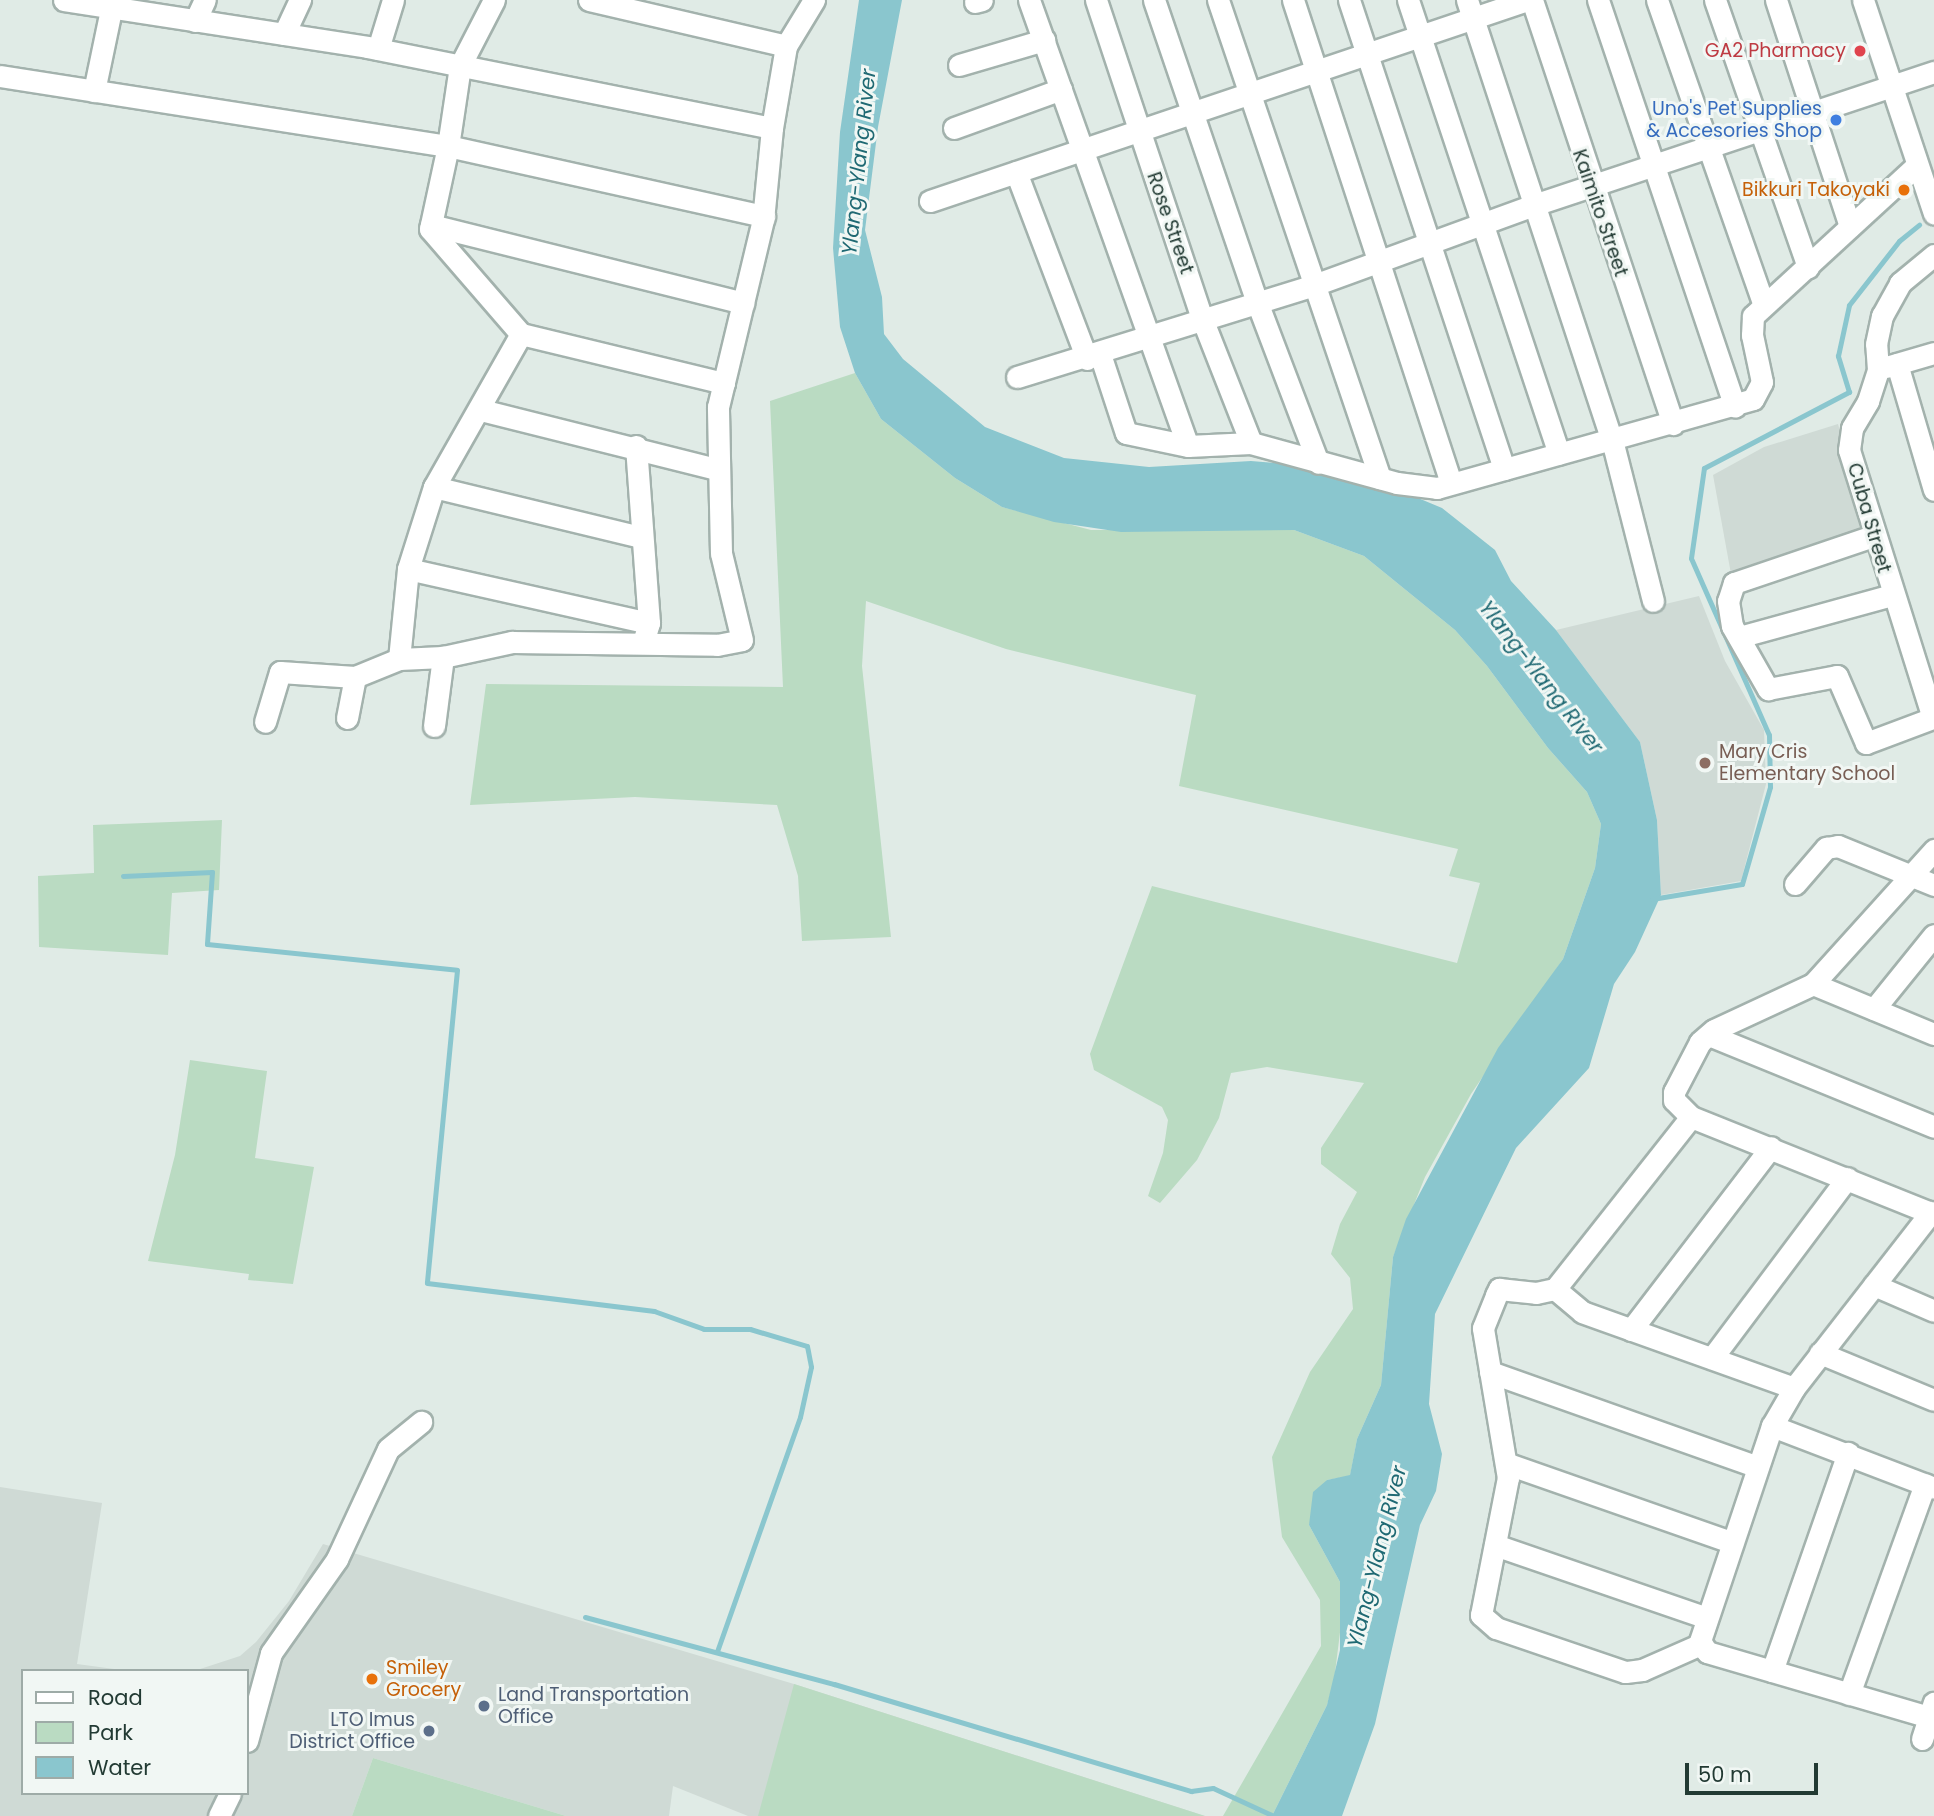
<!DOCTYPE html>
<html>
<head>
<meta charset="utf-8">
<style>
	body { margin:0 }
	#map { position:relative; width:1934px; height:1816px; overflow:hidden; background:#e0ebe6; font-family:Poppins,sans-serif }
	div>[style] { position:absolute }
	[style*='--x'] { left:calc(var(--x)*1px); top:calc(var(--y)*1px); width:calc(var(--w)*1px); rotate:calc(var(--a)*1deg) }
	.built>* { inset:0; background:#cfdad5 }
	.green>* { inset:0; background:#badbc2 }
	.water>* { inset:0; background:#8ac6ce }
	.stream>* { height:5px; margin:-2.5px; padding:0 2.5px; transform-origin:2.5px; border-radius:2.5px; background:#8ac6ce }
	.roads { filter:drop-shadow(2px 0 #a3b2ad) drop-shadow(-2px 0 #a3b2ad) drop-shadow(0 2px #a3b2ad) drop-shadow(0 -2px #a3b2ad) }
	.minor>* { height:21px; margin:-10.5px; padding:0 10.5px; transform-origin:10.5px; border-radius:10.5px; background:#fff }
	.tertiary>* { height:21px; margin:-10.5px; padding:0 10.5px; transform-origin:10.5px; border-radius:10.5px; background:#fff }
	.dots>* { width:19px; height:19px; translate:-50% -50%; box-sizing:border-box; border:4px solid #f1f7f4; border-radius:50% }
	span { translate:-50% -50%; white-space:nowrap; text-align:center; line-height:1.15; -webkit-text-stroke:6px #f1f7f4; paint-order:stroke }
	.health-label { font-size:19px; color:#be3a42 }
	.right { translate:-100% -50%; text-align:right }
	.shop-label { font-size:19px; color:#366cbe }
	.food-label { font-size:19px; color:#c56008 }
	.left { translate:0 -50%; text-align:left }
	.street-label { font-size:19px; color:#223a33 }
	.education-label { font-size:19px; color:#785e54 }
	.service-label { font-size:19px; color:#4e5e75 }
	.water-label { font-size:21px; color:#1f6973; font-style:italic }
	.legend { position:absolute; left:21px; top:1669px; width:228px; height:126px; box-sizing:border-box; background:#f1f7f4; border:2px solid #9eaba7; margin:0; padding:9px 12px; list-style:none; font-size:21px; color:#223a33 }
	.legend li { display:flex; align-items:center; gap:14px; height:35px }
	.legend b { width:35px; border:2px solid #9eaba7 }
	.scale { position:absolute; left:1685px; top:1763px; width:133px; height:32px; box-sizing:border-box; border:4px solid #223a33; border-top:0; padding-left:9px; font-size:21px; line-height:24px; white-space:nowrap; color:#223a33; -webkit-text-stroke:5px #f1f7f4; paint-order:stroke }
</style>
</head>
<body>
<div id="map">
	<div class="built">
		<i style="clip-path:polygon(1838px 424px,1868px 528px,1731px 574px,1713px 475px,1764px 447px)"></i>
		<i style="clip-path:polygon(1699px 596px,1725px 661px,1764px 730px,1766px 784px,1741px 881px,1661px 895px,1657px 820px,1640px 742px,1556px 630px)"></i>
		<i style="clip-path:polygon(0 1487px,102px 1503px,77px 1664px,129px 1671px,23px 1671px,23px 1793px,247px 1793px,247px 1671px,194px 1671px,240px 1656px,256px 1642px,289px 1601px,323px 1544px,794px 1684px,1205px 1816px,748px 1816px,673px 1786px,669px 1816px,566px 1816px,373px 1758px,352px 1816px,0 1816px)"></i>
	</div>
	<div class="green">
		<i style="clip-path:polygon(855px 373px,881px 419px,955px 478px,1002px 507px,1091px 530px,1294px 530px,1364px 556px,1455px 630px,1487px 666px,1548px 748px,1587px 792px,1601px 824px,1595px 868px,1563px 959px,1471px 1094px,1425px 1177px,1393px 1257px,1381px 1385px,1357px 1439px,1350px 1476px,1327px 1480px,1309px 1525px,1340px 1582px,1343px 1608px,1334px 1681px,1327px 1705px,1272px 1816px,1223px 1816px,1321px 1646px,1320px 1600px,1282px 1537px,1272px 1457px,1310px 1372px,1353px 1309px,1350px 1278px,1331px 1254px,1340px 1224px,1357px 1192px,1321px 1164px,1321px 1148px,1364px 1083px,1267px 1067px,1231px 1073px,1219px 1118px,1197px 1160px,1160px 1203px,1148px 1196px,1163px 1153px,1168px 1120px,1162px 1107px,1094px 1070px,1090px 1054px,1152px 886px,1457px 963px,1480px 883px,1449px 876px,1458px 849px,1179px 786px,1196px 695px,1006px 649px,866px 601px,862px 666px,891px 937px,802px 941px,798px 876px,777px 805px,635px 797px,470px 805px,486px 684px,783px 687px,770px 401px)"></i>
		<i style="clip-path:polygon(222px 820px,219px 890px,172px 893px,168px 955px,39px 947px,38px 876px,94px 873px,93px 825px)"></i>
		<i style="clip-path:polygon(190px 1060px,267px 1071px,255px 1158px,314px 1167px,293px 1284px,248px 1280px,249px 1274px,148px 1261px,175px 1155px)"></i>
		<i style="clip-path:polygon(794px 1684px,1205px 1816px,758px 1816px)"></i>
		<i style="clip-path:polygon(373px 1758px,566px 1816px,352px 1816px)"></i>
	</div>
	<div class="water">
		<i style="clip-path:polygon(859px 0,902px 0,878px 127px,865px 230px,882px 297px,884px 334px,903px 359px,985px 427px,1064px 458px,1149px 467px,1251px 461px,1299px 465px,1394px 488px,1442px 508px,1495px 550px,1511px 581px,1556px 630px,1640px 742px,1657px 820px,1661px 895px,1635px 952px,1614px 984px,1589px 1068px,1516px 1148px,1435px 1314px,1429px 1404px,1442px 1454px,1436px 1491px,1420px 1525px,1375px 1724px,1342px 1816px,1272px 1816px,1327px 1705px,1340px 1650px,1340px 1582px,1309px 1525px,1313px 1492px,1327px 1480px,1350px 1475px,1357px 1439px,1381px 1385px,1393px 1257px,1406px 1219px,1498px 1048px,1563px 959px,1595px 868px,1601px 824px,1587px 792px,1548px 748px,1487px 666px,1455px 630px,1364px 556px,1294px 530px,1121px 532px,1054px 522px,1002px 507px,955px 478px,881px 419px,855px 373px,840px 327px,833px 248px,840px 132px)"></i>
	</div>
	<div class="stream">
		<i style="--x:123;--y:876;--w:89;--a:-2.6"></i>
		<i style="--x:212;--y:872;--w:72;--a:94"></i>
		<i style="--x:207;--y:944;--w:251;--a:5.9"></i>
		<i style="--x:457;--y:970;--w:314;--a:95.5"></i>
		<i style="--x:427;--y:1283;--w:229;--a:7"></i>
		<i style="--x:654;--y:1311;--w:53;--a:19.8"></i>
		<i style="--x:704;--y:1329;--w:46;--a:0"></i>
		<i style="--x:750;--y:1329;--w:59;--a:16.6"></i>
		<i style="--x:807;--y:1346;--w:21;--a:79"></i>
		<i style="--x:811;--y:1367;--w:51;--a:102.4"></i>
		<i style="--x:800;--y:1417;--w:249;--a:109.5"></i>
		<i style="--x:1652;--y:899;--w:91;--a:-9.5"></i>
		<i style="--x:1742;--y:884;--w:101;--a:-73.9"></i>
		<i style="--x:1770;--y:787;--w:52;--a:-91.1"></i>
		<i style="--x:1769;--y:735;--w:193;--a:-113.8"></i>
		<i style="--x:1691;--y:558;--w:91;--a:-81.8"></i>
		<i style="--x:1704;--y:468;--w:164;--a:-27.7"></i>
		<i style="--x:1849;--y:392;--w:38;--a:-107"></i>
		<i style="--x:1838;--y:356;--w:52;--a:-77.8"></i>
		<i style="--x:1849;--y:305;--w:81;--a:-52"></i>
		<i style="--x:1899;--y:241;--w:26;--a:-39"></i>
		<i style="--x:585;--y:1617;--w:258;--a:15.1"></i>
		<i style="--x:834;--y:1684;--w:373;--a:16.7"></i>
		<i style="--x:1191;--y:1791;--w:22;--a:-8"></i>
		<i style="--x:1213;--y:1788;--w:67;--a:24.7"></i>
	</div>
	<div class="roads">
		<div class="minor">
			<i style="--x:64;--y:0;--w:307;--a:8.8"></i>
			<i style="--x:367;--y:47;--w:413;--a:11.3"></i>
			<i style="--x:494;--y:0;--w:74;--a:117.3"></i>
			<i style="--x:460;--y:66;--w:81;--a:98.5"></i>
			<i style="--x:448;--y:146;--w:324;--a:12.5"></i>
			<i style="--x:589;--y:0;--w:202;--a:13.1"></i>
			<i style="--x:1029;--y:0;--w:473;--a:70.4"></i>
			<i style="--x:1096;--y:0;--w:338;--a:71.6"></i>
			<i style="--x:1203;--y:321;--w:131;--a:68.5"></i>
			<i style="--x:1154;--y:0;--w:319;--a:71.2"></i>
			<i style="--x:1257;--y:302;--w:172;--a:69.2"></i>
			<i style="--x:1218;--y:0;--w:505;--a:71.28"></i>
			<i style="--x:1293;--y:0;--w:508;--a:71.89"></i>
			<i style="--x:1349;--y:0;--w:494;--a:71.7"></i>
			<i style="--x:1408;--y:0;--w:478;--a:71.6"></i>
			<i style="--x:1467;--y:0;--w:463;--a:71.8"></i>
			<i style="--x:1612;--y:440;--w:166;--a:75.7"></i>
			<i style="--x:1532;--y:0;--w:447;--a:71.6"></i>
			<i style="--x:1598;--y:0;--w:429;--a:71.4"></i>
			<i style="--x:1657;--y:0;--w:323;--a:70.7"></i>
			<i style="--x:1715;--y:0;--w:283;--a:70.8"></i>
			<i style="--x:1776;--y:0;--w:238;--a:71.9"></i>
			<i style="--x:975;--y:2;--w:7;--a:-16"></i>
			<i style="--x:195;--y:21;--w:23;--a:-65"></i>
			<i style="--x:284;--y:34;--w:38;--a:-65"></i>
			<i style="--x:378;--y:49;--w:51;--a:-73"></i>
			<i style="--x:959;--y:65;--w:89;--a:-16.4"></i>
			<i style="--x:0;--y:76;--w:453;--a:8.9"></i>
			<i style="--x:448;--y:146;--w:85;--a:102.2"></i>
			<i style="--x:430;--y:229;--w:139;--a:49.1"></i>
			<i style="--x:521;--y:334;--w:176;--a:119.6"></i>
			<i style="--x:434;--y:487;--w:86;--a:107.6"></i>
			<i style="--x:408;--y:569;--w:90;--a:95.7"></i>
			<i style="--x:399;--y:659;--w:48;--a:157.8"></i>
			<i style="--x:355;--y:677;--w:75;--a:-176.2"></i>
			<i style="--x:280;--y:672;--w:52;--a:106.7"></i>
			<i style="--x:94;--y:91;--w:93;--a:-78.2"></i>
			<i style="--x:954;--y:128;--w:114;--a:-20"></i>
			<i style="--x:1016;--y:172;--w:200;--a:69.2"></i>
			<i style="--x:930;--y:201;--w:630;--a:-18.61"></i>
			<i style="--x:431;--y:225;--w:322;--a:14"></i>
			<i style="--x:521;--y:334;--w:209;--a:13.6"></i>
			<i style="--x:1100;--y:354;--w:83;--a:71.8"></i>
			<i style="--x:1126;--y:433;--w:63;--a:11.8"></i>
			<i style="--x:1188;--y:446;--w:63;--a:-2.7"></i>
			<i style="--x:1251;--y:443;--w:151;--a:15.3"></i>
			<i style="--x:1397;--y:483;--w:40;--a:7.1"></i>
			<i style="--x:1437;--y:488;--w:328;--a:-15.7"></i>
			<i style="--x:1753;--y:399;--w:19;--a:-62"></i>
			<i style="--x:1762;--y:382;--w:48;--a:-102"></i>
			<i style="--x:1752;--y:335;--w:19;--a:-87"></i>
			<i style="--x:1753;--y:316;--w:220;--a:-42.6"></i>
			<i style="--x:1897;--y:364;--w:131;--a:73.6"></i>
			<i style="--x:1886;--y:367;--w:50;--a:-16.3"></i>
			<i style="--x:1017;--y:377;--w:311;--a:-17.2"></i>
			<i style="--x:1314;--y:285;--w:234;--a:-20"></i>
			<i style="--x:1534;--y:205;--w:422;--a:-18.4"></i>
			<i style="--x:481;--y:410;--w:245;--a:14.1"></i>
			<i style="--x:636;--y:446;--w:177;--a:85.8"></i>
			<i style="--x:649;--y:623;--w:14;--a:107"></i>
			<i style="--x:434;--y:487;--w:213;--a:13.6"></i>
			<i style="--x:1873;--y:536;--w:147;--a:161.3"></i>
			<i style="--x:1734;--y:583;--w:19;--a:108"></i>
			<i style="--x:1728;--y:601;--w:25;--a:81"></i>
			<i style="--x:1732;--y:626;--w:73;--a:60.3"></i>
			<i style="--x:1768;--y:689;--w:70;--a:-10.7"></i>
			<i style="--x:1837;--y:676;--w:73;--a:66.6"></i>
			<i style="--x:1866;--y:743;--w:72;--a:-20.5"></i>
			<i style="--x:1933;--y:718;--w:281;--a:-107.4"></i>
			<i style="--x:1849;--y:450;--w:22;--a:-82"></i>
			<i style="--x:1852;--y:428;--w:31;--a:-59"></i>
			<i style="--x:1868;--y:401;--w:33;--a:-72"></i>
			<i style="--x:1878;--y:370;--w:26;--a:-94"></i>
			<i style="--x:1876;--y:344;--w:29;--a:-78"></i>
			<i style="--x:1882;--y:316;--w:38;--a:-61"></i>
			<i style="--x:1900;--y:283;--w:44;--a:-39.5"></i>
			<i style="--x:408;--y:569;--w:247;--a:12.6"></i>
			<i style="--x:1739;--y:637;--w:159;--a:-15.4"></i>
			<i style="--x:399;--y:659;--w:44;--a:-2.6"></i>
			<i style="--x:443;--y:657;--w:71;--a:-12.3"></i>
			<i style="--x:512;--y:642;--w:205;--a:0.8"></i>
			<i style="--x:717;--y:645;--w:25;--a:-11"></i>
			<i style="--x:742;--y:640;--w:89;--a:-103.6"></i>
			<i style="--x:721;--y:553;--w:146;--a:-91.2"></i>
			<i style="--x:718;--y:407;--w:192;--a:-76.5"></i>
			<i style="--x:763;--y:220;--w:92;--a:-84.4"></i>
			<i style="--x:772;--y:128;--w:83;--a:-80.3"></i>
			<i style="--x:786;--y:46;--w:54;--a:-58.7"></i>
			<i style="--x:347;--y:718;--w:42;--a:-79"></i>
			<i style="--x:434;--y:726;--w:70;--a:-82.6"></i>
			<i style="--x:1795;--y:884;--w:48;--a:-49.3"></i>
			<i style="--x:1826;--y:848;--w:12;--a:-9"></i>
			<i style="--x:1838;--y:846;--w:104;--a:22.1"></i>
			<i style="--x:1813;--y:984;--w:131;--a:22.5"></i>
			<i style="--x:1874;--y:1009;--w:95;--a:-51"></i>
			<i style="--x:1709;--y:1035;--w:243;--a:22.2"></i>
			<i style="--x:1691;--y:1117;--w:24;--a:-135"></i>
			<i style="--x:1674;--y:1100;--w:8;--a:-90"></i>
			<i style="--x:1674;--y:1092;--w:56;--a:-62.5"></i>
			<i style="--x:1700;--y:1042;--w:18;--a:-41"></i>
			<i style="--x:1714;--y:1030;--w:109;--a:-24.9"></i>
			<i style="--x:1813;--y:984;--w:181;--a:-47.9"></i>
			<i style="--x:1874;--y:1285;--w:65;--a:23.4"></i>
			<i style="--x:1555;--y:1289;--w:35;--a:40"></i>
			<i style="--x:1582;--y:1312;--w:225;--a:19.7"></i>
			<i style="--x:1631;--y:1330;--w:230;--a:-52.6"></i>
			<i style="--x:1820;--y:1353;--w:123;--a:22.4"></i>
			<i style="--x:1712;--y:1358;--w:225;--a:-53.1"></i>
			<i style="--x:1490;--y:1372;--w:284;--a:19.5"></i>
			<i style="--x:1772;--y:1426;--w:44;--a:-59.9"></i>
			<i style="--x:1794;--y:1388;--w:223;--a:-52.1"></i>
			<i style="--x:1508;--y:1464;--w:238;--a:19.3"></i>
			<i style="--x:1495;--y:1545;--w:224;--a:19"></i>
			<i style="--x:1701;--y:1644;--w:64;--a:156.2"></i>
			<i style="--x:1642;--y:1670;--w:17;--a:173"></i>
			<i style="--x:1625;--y:1672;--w:136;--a:-161.2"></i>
			<i style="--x:1496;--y:1628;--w:20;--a:-139"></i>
			<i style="--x:1481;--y:1615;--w:140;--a:-78.9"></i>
			<i style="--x:1508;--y:1478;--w:152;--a:-99.5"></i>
			<i style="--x:1483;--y:1328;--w:35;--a:-68"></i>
			<i style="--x:1496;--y:1295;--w:7;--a:-63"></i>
			<i style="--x:1499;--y:1289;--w:37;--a:6"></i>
			<i style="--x:1536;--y:1293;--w:19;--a:-12"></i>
			<i style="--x:1555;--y:1289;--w:219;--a:-51.7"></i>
			<i style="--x:1691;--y:1117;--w:262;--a:21.8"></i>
			<i style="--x:1772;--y:1671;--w:231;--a:-70.8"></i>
			<i style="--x:1849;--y:1694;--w:223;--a:-70.1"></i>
			<i style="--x:1929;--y:1717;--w:231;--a:-163.7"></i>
			<i style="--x:1707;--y:1652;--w:13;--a:-122"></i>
			<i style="--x:1700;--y:1641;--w:227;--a:-71.5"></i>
			<i style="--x:1772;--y:1426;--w:173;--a:20.9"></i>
			<i style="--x:247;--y:1741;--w:91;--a:-74.7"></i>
			<i style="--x:271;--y:1653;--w:115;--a:-54.9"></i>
			<i style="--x:337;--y:1559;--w:121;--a:-65.1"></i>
			<i style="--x:388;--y:1449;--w:43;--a:-39.3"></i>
			<i style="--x:219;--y:1816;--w:25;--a:-64"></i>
		</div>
		<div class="tertiary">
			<i style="--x:1863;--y:0;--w:225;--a:71.6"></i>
			<i style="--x:1922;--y:1739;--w:38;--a:-72"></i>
		</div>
	</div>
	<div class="dots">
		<i style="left:1860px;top:51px;background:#e0444e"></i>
		<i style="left:1836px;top:120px;background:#3f7fe0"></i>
		<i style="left:1904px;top:190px;background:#e8710a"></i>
		<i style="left:1705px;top:763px;background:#8d6e63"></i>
		<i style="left:372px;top:1679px;background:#e8710a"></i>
		<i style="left:484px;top:1706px;background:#5c6f8a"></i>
		<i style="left:429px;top:1731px;background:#5c6f8a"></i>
	</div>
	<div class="health-label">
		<span class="right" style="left:1846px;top:51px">GA2 Pharmacy</span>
	</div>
	<div class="shop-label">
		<span class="right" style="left:1822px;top:120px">Uno's Pet Supplies<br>&amp; Accesories Shop</span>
	</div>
	<div class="food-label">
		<span class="right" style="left:1890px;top:190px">Bikkuri Takoyaki</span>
		<span class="left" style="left:386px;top:1679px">Smiley<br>Grocery</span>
	</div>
	<div class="street-label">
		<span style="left:1600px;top:213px;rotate:71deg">Kaimito Street</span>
		<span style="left:1170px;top:223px;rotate:71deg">Rose Street</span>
		<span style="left:1869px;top:518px;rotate:74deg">Cuba Street</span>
	</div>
	<div class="education-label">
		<span class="left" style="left:1719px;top:763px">Mary Cris<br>Elementary School</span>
	</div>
	<div class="service-label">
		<span class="left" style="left:498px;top:1706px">Land Transportation<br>Office</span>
		<span class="right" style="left:415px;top:1731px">LTO Imus<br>District Office</span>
	</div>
	<div class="water-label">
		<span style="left:859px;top:162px;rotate:-84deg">Ylang-Ylang River</span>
		<span style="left:1541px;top:677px;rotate:52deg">Ylang-Ylang River</span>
		<span style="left:1377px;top:1557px;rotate:-76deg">Ylang-Ylang River</span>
	</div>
	<ul class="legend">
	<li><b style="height:9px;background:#fff"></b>Road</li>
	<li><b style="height:19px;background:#badbc2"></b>Park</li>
	<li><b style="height:19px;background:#8ac6ce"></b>Water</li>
	</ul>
	<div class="scale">50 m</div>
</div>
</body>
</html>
